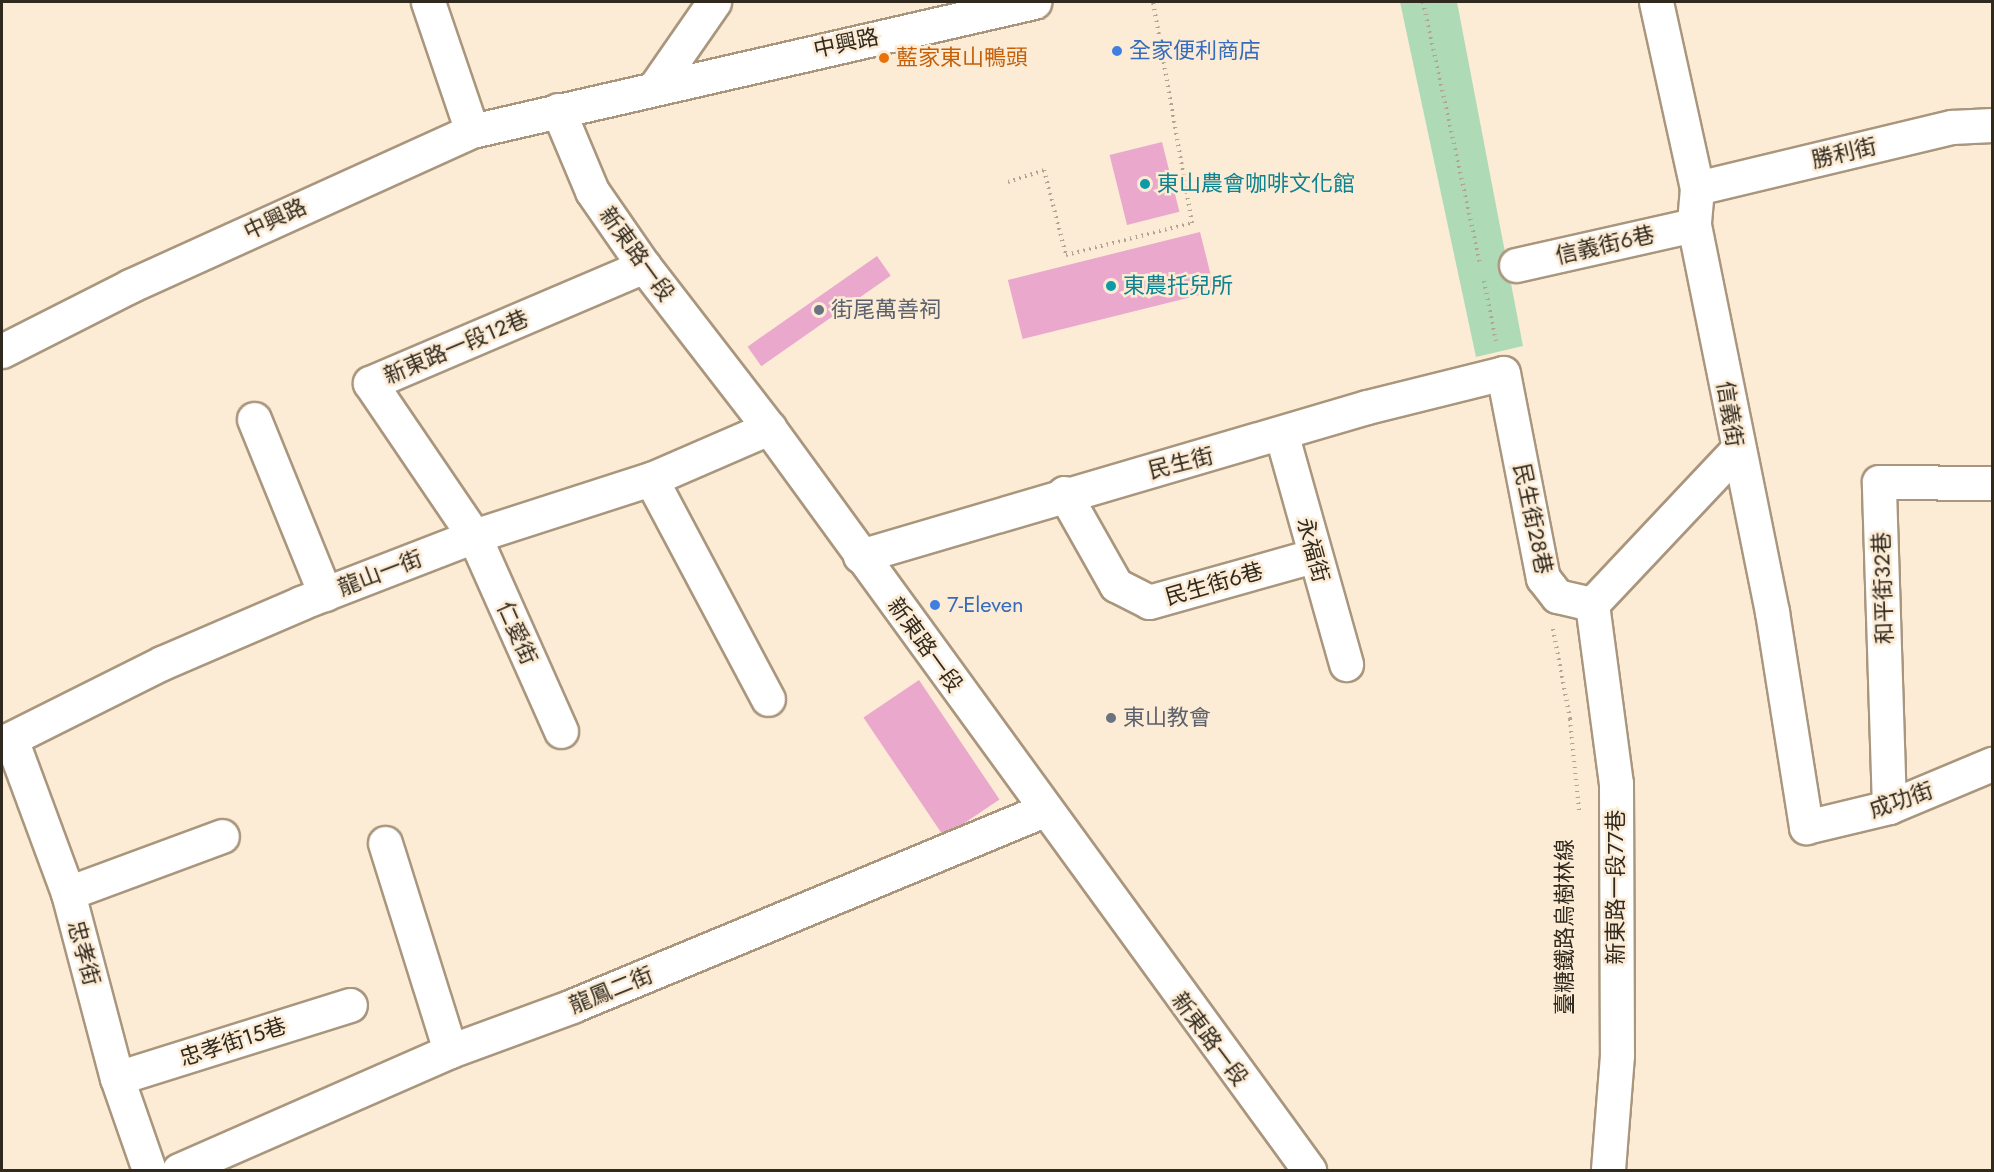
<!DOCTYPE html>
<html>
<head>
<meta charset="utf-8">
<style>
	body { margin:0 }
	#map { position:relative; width:1994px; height:1172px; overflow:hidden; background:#fcecd6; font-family:Jost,"Noto Sans TC",sans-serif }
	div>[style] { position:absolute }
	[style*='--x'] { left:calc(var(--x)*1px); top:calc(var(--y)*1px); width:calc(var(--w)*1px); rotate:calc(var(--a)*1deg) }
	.green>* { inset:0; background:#aedbb6 }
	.building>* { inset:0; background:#e9a8cc; transform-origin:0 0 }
	.path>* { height:4px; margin-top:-2px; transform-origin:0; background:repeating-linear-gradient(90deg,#b1a492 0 1.5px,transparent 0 6px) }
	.roads { filter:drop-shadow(2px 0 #a9967d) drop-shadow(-2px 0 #a9967d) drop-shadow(0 2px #a9967d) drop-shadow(0 -2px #a9967d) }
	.minor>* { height:33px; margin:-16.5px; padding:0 16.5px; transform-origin:16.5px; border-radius:16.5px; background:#fff }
	.dots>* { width:16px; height:16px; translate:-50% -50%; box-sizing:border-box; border:3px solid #fcecd6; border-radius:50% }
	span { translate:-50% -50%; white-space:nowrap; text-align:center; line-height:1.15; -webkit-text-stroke:5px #fcecd6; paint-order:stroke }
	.street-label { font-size:22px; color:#30291e }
	.shop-label { font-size:22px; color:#366cbe }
	.left { translate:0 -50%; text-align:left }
	.food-label { font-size:22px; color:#c56008 }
	.culture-label { font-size:22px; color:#0d838f }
	.worship-label { font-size:22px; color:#5b616d }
	.frame { position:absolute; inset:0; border:3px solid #30291e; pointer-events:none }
</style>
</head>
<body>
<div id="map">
	<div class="green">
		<i style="clip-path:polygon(1400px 2px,1457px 2px,1523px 346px,1476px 357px)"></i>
	</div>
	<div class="building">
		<i style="left:1162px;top:142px;width:72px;height:54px;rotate:76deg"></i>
		<i style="left:1200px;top:232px;width:61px;height:198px;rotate:76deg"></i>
		<i style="left:877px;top:256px;width:24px;height:158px;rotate:55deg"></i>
		<i style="left:919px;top:680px;width:144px;height:67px;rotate:56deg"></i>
	</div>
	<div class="path">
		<i style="--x:1423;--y:2;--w:268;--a:77.7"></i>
		<i style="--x:1008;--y:182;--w:38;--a:-18"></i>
		<i style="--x:1044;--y:170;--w:88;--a:75.5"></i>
		<i style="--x:1066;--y:255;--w:130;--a:-14.3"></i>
		<i style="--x:1192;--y:223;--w:224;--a:-100"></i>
		<i style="--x:1484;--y:281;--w:61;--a:78.7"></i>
		<i style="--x:1553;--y:629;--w:92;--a:79.3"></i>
		<i style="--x:1570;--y:719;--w:92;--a:84.4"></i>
	</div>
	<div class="roads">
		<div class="minor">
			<i style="--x:428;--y:2;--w:136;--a:71.2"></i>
			<i style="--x:1656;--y:2;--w:190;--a:77.6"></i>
			<i style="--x:1697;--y:188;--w:37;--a:95"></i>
			<i style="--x:1694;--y:225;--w:395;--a:78.6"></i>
			<i style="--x:1772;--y:612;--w:218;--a:81"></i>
			<i style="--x:1806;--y:827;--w:85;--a:-13.5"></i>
			<i style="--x:1889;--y:807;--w:112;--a:-22.7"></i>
			<i style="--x:657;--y:84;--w:100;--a:-55.2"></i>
			<i style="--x:558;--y:110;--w:88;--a:67.2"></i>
			<i style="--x:592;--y:191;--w:91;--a:55.3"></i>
			<i style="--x:644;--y:266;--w:205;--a:52.3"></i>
			<i style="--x:769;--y:428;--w:918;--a:53.95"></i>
			<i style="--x:1697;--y:188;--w:262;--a:-13.5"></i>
			<i style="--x:1952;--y:127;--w:40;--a:-2.9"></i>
			<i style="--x:1516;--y:265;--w:182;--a:-12.7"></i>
			<i style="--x:2;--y:351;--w:144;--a:-26.9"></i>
			<i style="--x:130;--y:286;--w:375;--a:-24.4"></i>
			<i style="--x:472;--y:131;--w:577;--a:-12.93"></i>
			<i style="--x:254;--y:419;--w:189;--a:67.9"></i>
			<i style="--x:1282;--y:436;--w:237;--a:74.3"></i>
			<i style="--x:651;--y:479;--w:249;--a:62"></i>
			<i style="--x:1064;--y:493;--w:106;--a:60.5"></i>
			<i style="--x:1116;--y:585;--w:37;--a:27"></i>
			<i style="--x:1149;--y:602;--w:170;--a:-15.7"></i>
			<i style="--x:860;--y:556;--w:528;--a:-16.38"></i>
			<i style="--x:1367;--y:407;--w:140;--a:-14"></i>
			<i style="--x:1503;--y:373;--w:209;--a:79"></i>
			<i style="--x:1543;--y:578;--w:23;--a:52"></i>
			<i style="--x:1557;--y:596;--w:36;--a:13"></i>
			<i style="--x:1592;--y:604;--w:210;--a:-46.7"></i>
			<i style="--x:1592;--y:604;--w:181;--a:82.4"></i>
			<i style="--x:1616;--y:783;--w:272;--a:89.8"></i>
			<i style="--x:1617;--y:1055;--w:115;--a:94.5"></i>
			<i style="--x:561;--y:731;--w:214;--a:-114"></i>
			<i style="--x:474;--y:536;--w:185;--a:-124.2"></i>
			<i style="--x:370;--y:383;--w:298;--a:-23.1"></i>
			<i style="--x:11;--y:739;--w:164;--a:69.7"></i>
			<i style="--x:68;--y:893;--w:191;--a:75.2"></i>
			<i style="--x:117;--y:1078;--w:97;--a:70.8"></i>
			<i style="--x:2;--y:743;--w:179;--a:-26.6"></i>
			<i style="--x:162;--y:663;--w:151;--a:-23.3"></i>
			<i style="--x:301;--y:603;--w:186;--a:-21.2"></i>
			<i style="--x:474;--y:536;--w:186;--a:-17.9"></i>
			<i style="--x:651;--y:479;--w:129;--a:-23.4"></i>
			<i style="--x:1889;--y:807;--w:325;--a:-91.8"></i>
			<i style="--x:1879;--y:482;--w:113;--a:0.5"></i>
			<i style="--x:385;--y:843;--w:218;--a:72.6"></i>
			<i style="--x:68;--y:893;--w:164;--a:-20.3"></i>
			<i style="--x:117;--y:1078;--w:244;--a:-17.4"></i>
			<i style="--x:179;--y:1170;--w:296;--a:-23.7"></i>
			<i style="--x:450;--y:1051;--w:130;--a:-20.2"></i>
			<i style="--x:572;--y:1006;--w:511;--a:-22.55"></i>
		</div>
	</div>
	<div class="dots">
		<i style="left:1117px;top:51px;background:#3f7fe0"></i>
		<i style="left:884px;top:58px;background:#e8710a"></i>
		<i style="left:1145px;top:184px;background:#0f9aa8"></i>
		<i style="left:1111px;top:286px;background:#0f9aa8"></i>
		<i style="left:819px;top:310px;background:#6b7280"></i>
		<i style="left:935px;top:605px;background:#3f7fe0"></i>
		<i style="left:1111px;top:718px;background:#6b7280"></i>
	</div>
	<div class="street-label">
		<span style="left:846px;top:43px;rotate:-12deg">中興路</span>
		<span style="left:1844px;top:153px;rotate:-13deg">勝利街</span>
		<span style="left:275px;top:219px;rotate:-25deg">中興路</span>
		<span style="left:1605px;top:245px;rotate:-13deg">信義街6巷</span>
		<span style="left:637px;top:254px;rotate:54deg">新東路一段</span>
		<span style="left:456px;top:347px;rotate:-23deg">新東路一段12巷</span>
		<span style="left:1730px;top:414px;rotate:81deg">信義街</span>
		<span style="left:1181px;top:463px;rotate:-14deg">民生街</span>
		<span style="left:1533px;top:519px;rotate:78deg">民生街28巷</span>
		<span style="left:1313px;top:550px;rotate:75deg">永福街</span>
		<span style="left:380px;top:573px;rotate:-21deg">龍山一街</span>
		<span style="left:1214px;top:584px;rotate:-16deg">民生街6巷</span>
		<span style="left:1883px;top:588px;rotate:-92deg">和平街32巷</span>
		<span style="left:517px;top:633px;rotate:66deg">仁愛街</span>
		<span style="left:925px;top:645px;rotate:54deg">新東路一段</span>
		<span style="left:1901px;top:800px;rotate:-19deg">成功街</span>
		<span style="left:1616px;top:887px;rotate:-90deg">新東路一段77巷</span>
		<span style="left:1565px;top:927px;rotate:-90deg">臺糖鐵路烏樹林線</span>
		<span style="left:84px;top:953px;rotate:75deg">忠孝街</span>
		<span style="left:611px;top:990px;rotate:-22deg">龍鳳二街</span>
		<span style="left:1210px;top:1039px;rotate:53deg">新東路一段</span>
		<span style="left:233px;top:1042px;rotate:-18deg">忠孝街15巷</span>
	</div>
	<div class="shop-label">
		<span class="left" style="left:1129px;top:51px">全家便利商店</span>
		<span class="left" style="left:947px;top:605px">7-Eleven</span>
	</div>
	<div class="food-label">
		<span class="left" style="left:896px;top:58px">藍家東山鴨頭</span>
	</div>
	<div class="culture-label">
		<span class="left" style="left:1157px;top:184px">東山農會咖啡文化館</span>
		<span class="left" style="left:1123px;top:286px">東農托兒所</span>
	</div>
	<div class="worship-label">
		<span class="left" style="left:831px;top:310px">街尾萬善祠</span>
		<span class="left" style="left:1123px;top:718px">東山教會</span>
	</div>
	<div class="frame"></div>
</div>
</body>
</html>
